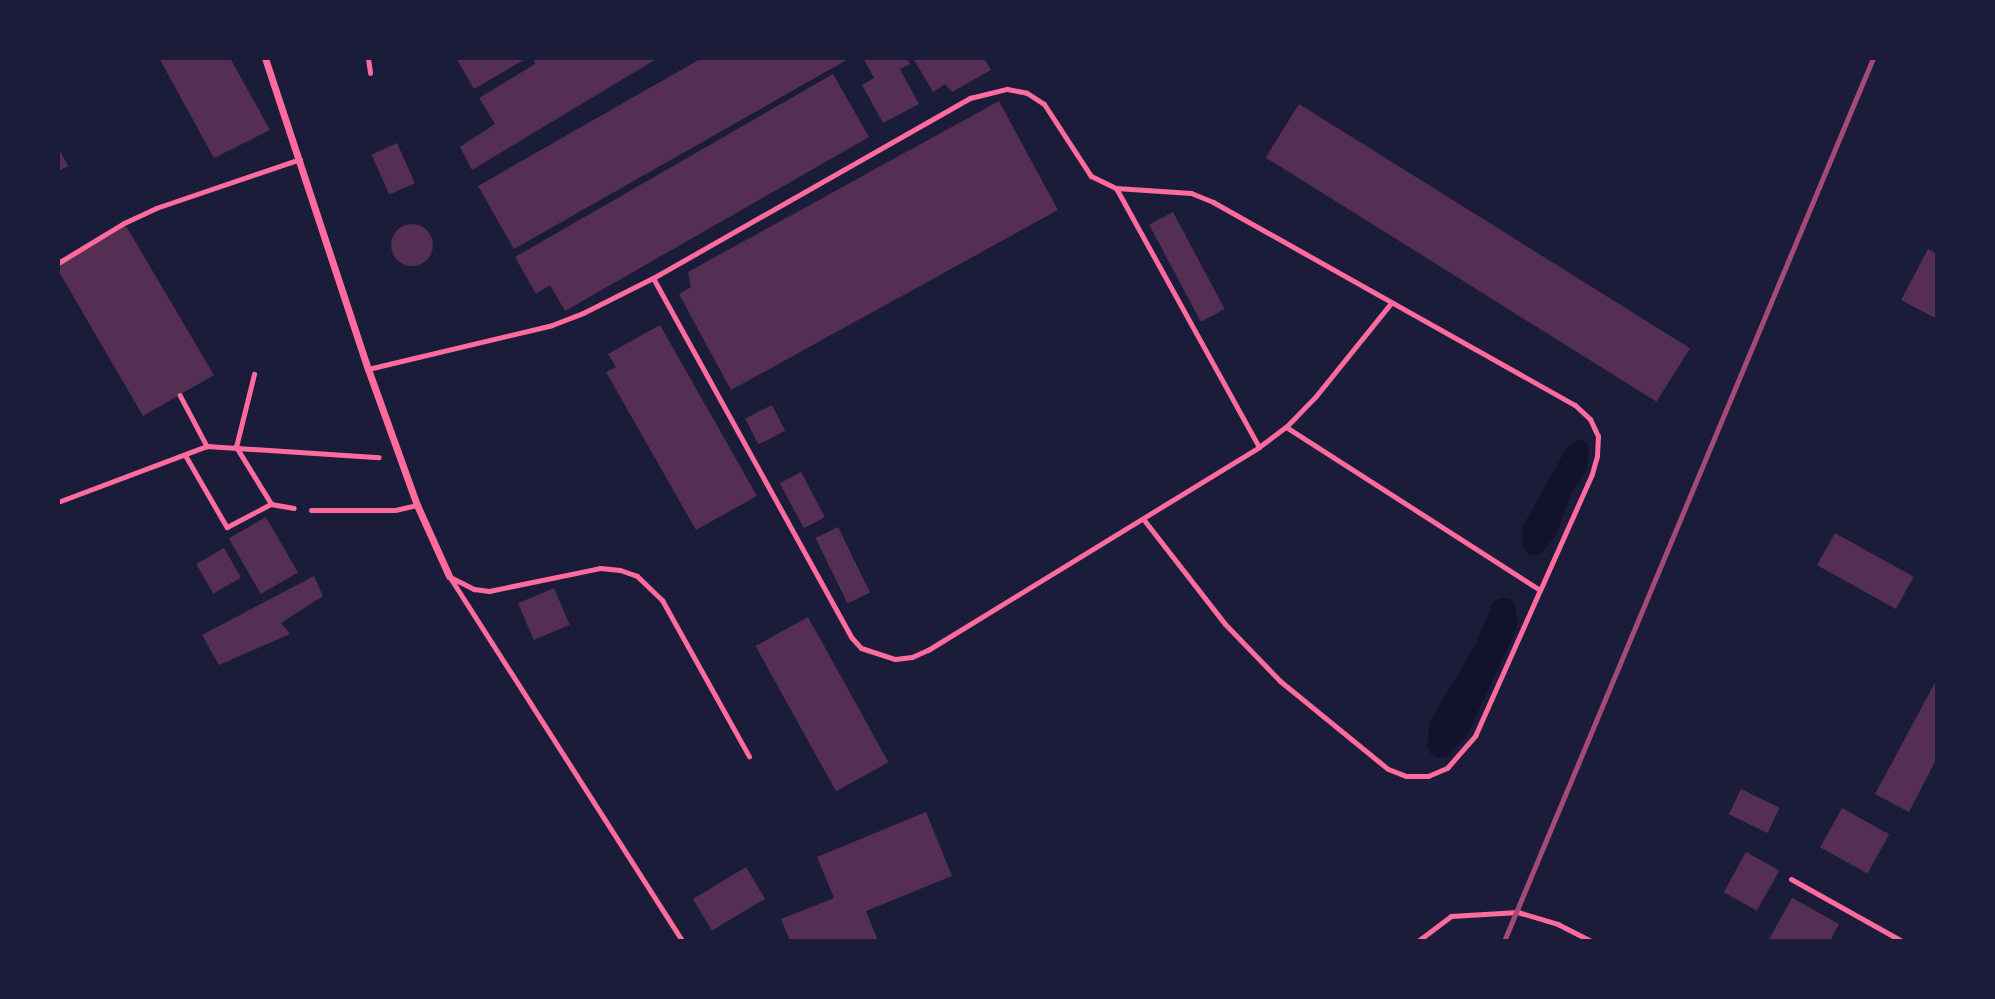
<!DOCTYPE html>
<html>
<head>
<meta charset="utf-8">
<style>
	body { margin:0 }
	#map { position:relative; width:1995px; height:999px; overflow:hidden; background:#1b1b3a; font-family:Rubik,sans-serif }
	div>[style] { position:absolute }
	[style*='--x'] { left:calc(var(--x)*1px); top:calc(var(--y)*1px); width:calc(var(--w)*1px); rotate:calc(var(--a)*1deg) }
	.water>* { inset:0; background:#12122b }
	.building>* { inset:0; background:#542f53; transform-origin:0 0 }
	.round { border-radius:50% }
	.path>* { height:4.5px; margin:-2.25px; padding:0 2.25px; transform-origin:2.25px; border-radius:2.25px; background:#ff6b9d }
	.service>* { height:5px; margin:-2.5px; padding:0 2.5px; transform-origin:2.5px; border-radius:2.5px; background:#ff6b9d }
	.minor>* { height:7px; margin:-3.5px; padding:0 3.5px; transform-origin:3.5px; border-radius:3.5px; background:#ff6b9d }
	.rail>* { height:5px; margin:-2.5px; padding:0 2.5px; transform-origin:2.5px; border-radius:2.5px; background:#a44b75 }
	span { translate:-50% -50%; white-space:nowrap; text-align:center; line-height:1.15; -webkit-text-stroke:7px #1b1b3a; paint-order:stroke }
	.frame { position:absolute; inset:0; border:60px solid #1b1b3a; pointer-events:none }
</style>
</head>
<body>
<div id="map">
	<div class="water">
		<i style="clip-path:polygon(1579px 439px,1587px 443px,1589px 450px,1586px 470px,1572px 492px,1555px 537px,1542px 553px,1530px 556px,1522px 547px,1523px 526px,1567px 447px)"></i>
		<i style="clip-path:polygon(1501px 598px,1510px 599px,1515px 605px,1518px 623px,1513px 636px,1467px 736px,1446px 757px,1437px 758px,1431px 754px,1427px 745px,1430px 722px,1475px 645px,1493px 602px)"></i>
	</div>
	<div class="building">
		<i style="clip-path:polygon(159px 58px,230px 58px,270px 130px,214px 158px)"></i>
		<i style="clip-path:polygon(456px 58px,527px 58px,474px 89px)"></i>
		<i style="clip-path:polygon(533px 58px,658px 58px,472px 170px,460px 147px,495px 124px,479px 98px,535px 64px)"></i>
		<i style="clip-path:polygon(702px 58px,850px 58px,514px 249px,478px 186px)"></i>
		<i style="clip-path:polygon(863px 58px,907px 58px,910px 64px,900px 69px,919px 104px,883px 123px,862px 85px,874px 78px)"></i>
		<i style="clip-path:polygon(913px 58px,984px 58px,991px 70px,952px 92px,945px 84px,933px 92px)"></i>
		<i style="clip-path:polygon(833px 74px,869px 137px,565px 311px,550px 285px,536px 294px,515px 257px)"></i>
		<i style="clip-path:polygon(999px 101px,1058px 210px,731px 390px,679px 294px,691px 287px,688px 272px)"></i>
		<i style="left:1299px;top:104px;width:461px;height:63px;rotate:32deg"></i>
		<i style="left:397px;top:143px;width:44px;height:28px;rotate:66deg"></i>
		<i style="clip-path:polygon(58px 147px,68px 166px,58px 171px)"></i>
		<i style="left:1173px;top:212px;width:110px;height:27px;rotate:62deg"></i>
		<i class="round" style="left:391px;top:224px;width:42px;height:42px"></i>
		<i style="clip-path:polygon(126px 226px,214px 375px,143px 416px,58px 270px,58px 266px)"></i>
		<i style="clip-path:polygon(1928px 249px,1937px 254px,1937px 319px,1901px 300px)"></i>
		<i style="clip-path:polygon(660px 325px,757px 496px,696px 530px,606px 372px,616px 367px,608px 354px)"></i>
		<i style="left:772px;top:405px;width:29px;height:30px;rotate:63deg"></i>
		<i style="left:801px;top:472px;width:51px;height:24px;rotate:62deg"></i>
		<i style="left:266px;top:517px;width:64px;height:43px;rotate:60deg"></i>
		<i style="left:838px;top:527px;width:73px;height:25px;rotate:64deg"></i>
		<i style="left:1835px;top:533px;width:90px;height:37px;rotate:29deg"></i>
		<i style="left:224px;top:548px;width:34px;height:32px;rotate:60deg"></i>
		<i style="clip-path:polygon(314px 576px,323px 596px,281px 623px,290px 634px,219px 665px,202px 635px)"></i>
		<i style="left:554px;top:588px;width:40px;height:39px;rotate:67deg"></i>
		<i style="left:808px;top:617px;width:166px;height:60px;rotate:61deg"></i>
		<i style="clip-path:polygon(1937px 679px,1937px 758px,1909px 812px,1875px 794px)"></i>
		<i style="left:1741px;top:789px;width:43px;height:28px;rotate:26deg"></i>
		<i style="left:1842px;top:808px;width:54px;height:45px;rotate:29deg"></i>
		<i style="clip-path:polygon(926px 812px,952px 876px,866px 911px,878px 941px,790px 941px,781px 919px,834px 898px,817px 857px)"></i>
		<i style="left:1746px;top:852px;width:38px;height:46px;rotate:29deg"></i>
		<i style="left:746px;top:867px;width:37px;height:62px;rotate:59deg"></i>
		<i style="clip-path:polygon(1792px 898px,1839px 924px,1830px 941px,1768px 941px)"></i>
	</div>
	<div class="path">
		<i style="--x:180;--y:395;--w:58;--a:62.1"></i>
		<i style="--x:186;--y:456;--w:82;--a:60"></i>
		<i style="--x:227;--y:527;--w:50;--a:-27.6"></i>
		<i style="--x:271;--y:504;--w:67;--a:-121.6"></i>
		<i style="--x:236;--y:447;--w:75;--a:-76.1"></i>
		<i style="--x:58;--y:502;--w:159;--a:-20.6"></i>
		<i style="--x:207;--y:446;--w:172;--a:3.7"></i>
		<i style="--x:271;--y:504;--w:23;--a:10"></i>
		<i style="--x:1418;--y:941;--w:41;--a:-37.1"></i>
		<i style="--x:1451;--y:916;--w:67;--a:-3.4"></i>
		<i style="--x:1518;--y:912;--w:42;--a:16.7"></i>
		<i style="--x:1558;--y:924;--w:37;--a:27"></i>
	</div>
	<div class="service">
		<i style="--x:368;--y:58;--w:15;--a:82"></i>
		<i style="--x:1116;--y:188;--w:75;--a:3.8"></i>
		<i style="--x:1191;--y:193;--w:24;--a:22"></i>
		<i style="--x:1213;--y:202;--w:415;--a:29.3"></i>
		<i style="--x:1575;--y:405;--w:21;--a:43"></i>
		<i style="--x:1590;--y:419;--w:19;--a:65"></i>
		<i style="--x:1598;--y:436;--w:20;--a:93"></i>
		<i style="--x:1597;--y:456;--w:19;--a:106"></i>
		<i style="--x:1592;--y:474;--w:127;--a:114.1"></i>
		<i style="--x:58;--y:263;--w:77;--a:-31.2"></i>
		<i style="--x:124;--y:223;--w:35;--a:-25"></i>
		<i style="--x:156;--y:208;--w:152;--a:-18.8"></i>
		<i style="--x:653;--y:278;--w:411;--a:61.1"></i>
		<i style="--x:852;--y:638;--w:13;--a:48"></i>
		<i style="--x:861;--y:648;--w:36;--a:18"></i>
		<i style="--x:895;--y:659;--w:17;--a:-7"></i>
		<i style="--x:912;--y:657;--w:17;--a:-24"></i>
		<i style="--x:928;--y:650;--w:388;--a:-31.5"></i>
		<i style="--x:1259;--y:447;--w:34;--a:-37"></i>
		<i style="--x:1286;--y:427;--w:43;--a:-45.9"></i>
		<i style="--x:1316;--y:396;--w:119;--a:-51.1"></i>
		<i style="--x:368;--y:369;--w:189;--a:-13.4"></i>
		<i style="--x:552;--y:325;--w:33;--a:-21"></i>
		<i style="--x:583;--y:313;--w:78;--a:-26.6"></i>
		<i style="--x:653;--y:278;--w:365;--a:-29.6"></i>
		<i style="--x:970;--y:98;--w:38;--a:-14"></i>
		<i style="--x:1007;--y:89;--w:20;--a:11"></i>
		<i style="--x:1027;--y:93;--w:20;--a:33"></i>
		<i style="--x:1044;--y:104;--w:86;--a:56.9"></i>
		<i style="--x:1091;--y:176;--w:28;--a:26"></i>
		<i style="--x:1116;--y:188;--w:296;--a:61.1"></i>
		<i style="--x:311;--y:510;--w:84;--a:0"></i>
		<i style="--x:395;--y:510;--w:23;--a:-13"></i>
		<i style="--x:1144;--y:520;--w:132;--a:52.1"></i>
		<i style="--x:1225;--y:624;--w:79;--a:46"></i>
		<i style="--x:1280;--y:681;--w:139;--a:39.2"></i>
		<i style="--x:1388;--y:769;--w:19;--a:21"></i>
		<i style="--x:1406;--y:776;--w:22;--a:0"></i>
		<i style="--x:1428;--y:776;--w:21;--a:-23"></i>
		<i style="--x:1447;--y:768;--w:43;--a:-48.8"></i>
		<i style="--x:1475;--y:736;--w:160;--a:-66"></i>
		<i style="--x:1540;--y:590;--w:302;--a:-147.3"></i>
		<i style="--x:449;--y:576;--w:433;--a:57.4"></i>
		<i style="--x:452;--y:578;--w:25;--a:27"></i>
		<i style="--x:474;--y:589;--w:15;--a:8"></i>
		<i style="--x:489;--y:591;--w:113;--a:-11.7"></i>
		<i style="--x:600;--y:568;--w:20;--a:6"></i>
		<i style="--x:620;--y:570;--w:18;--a:19"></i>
		<i style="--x:637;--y:576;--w:35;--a:44"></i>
		<i style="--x:662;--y:600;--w:179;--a:60.9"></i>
		<i style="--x:1791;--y:879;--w:127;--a:29.2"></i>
	</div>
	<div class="minor">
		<i style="--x:265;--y:58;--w:328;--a:71.7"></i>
		<i style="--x:368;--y:369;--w:145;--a:70.2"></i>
		<i style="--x:417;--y:505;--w:78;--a:65.7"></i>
	</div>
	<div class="rail">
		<i style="--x:1504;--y:941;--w:957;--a:-67.32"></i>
	</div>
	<div class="frame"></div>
</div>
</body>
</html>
